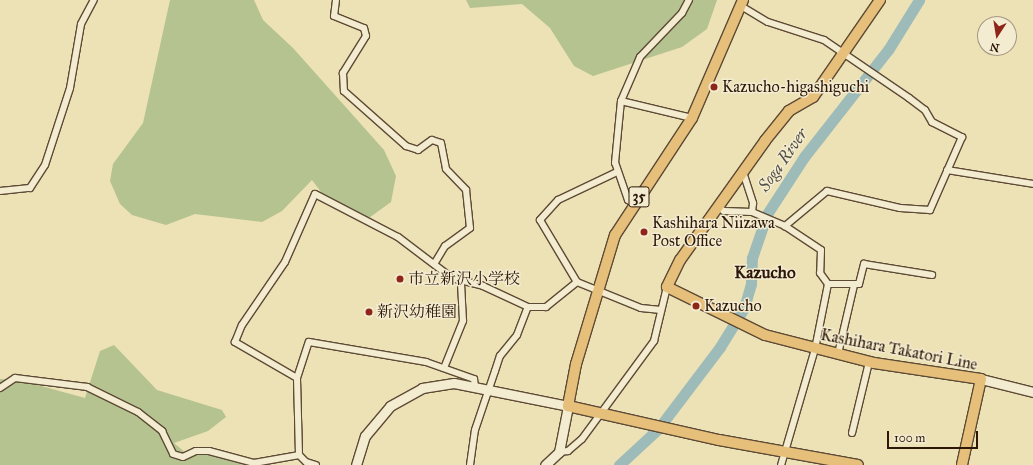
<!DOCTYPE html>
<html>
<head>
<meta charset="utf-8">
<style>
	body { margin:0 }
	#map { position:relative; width:1033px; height:465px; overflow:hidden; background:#ede1b6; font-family:"IM FELL Great Primer","Noto Serif JP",serif }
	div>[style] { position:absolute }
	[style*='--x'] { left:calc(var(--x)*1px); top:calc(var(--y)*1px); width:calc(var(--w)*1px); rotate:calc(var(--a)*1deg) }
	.green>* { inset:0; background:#b5c390 }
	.river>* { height:11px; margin:-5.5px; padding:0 5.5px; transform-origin:5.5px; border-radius:5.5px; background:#9dbbb8 }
	.roads { filter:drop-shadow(1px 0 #5d4a35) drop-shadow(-1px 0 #5d4a35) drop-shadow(0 1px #5d4a35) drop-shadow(0 -1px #5d4a35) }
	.street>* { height:6px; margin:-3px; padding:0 3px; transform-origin:3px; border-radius:3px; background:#f3ecd0 }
	.secondary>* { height:9px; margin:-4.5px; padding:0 4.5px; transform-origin:4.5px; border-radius:4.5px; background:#f3ecd0 }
	.primary>* { height:10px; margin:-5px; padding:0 5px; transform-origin:5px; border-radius:5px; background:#e6c07b }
	.dots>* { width:11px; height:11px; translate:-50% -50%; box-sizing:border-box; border:2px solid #f3ecd0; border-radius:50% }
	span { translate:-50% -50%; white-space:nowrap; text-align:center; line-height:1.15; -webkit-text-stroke:3px #f3ecd0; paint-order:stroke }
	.shield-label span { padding:1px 3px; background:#f3ecd0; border:1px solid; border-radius:3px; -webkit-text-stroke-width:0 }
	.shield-label { font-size:15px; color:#2d170a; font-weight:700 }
	.poi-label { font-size:16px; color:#2d170a }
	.left { translate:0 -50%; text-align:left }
	.street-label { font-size:16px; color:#2d170a }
	.water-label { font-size:17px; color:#545047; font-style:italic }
	.neighbourhood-label { font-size:17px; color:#2d170a; font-weight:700 }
	.north { position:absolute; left:977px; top:16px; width:40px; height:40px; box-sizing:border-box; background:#f3ecd0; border:1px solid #a49781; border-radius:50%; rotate:192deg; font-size:11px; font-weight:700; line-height:16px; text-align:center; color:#2d170a }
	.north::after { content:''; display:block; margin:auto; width:14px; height:18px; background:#8f2418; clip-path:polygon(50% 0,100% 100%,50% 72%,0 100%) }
	.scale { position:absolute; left:887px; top:431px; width:91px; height:18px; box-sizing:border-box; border:2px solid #2d170a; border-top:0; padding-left:5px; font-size:12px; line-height:14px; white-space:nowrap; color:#2d170a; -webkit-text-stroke:3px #f3ecd0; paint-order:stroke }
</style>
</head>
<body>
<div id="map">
	<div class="green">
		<i style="clip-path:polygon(170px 0,254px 0,263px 20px,293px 48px,384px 150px,396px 176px,391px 202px,362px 223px,333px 208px,312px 180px,282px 211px,262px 222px,195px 214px,166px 225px,132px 215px,120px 204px,110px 181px,113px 164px,143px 123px)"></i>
		<i style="clip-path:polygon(466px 0,717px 0,707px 29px,682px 47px,593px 76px,574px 66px,550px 28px,522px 4px,470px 8px)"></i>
		<i style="clip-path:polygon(114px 345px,157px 390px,222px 410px,226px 417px,208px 431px,174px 443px,187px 454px,204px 453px,267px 465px,0 465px,0 379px,23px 381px,85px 398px,100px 351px)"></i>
	</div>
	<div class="river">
		<i style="--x:619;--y:465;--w:53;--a:-42.7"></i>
		<i style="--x:658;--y:429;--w:103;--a:-52.9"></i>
		<i style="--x:720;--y:347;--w:46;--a:-58.4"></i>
		<i style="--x:744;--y:308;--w:25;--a:-74"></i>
		<i style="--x:751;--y:284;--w:26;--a:-88"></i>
		<i style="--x:752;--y:258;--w:46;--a:-71.2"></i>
		<i style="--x:767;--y:214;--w:68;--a:-57"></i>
		<i style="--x:804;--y:157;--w:136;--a:-51.9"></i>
		<i style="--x:888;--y:50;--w:59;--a:-58.2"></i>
	</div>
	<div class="roads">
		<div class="street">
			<i style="--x:336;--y:0;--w:16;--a:97"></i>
			<i style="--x:334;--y:16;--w:32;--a:22"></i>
			<i style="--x:364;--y:28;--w:8;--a:76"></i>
			<i style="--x:366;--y:36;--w:44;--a:121.9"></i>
			<i style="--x:343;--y:73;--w:18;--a:87"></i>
			<i style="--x:344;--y:91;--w:83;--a:41.6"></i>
			<i style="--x:406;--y:146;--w:13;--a:18"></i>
			<i style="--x:418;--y:150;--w:17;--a:-36"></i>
			<i style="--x:432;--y:140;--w:9;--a:18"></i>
			<i style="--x:441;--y:143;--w:26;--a:79"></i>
			<i style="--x:446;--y:169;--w:29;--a:46"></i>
			<i style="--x:466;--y:190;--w:38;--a:84"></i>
			<i style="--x:470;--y:228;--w:31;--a:144"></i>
			<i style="--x:445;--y:246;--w:21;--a:121"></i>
			<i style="--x:741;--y:6;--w:31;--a:31"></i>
			<i style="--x:768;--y:22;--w:59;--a:17.8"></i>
			<i style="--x:824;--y:40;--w:103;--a:34.3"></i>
			<i style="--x:909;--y:98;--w:20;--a:37"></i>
			<i style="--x:925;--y:110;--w:14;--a:60"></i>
			<i style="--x:932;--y:122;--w:34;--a:27"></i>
			<i style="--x:962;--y:137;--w:80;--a:113.7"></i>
			<i style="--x:930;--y:210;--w:30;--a:-176"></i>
			<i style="--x:900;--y:208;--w:75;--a:-166.9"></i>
			<i style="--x:827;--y:191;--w:55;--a:140.2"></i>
			<i style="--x:621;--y:101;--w:73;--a:13.5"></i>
			<i style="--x:947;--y:170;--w:87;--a:9.2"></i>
			<i style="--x:617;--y:172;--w:65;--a:154.6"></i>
			<i style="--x:558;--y:200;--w:27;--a:132"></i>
			<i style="--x:540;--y:220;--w:72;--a:59.2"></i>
			<i style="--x:577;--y:282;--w:69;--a:22.1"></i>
			<i style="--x:641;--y:308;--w:20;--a:6"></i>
			<i style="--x:743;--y:172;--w:33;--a:72"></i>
			<i style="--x:753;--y:203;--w:9;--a:96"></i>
			<i style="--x:0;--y:191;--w:30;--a:-6"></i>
			<i style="--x:30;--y:188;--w:27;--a:-57"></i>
			<i style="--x:45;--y:165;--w:81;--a:-72"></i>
			<i style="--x:70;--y:88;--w:65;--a:-80.2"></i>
			<i style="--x:81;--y:24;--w:27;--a:-62"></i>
			<i style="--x:634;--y:204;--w:7;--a:-146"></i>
			<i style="--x:628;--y:200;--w:39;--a:-109"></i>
			<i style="--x:615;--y:163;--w:62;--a:-84.5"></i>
			<i style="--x:621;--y:101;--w:48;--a:-66.6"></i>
			<i style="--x:640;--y:57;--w:61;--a:-46.3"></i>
			<i style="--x:682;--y:13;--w:15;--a:-62"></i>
			<i style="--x:718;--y:207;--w:7;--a:34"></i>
			<i style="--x:724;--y:211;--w:28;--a:2"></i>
			<i style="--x:752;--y:212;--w:36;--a:23"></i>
			<i style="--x:785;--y:226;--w:43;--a:33.7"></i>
			<i style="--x:821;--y:250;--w:23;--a:92"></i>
			<i style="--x:820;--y:273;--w:14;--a:54"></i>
			<i style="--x:828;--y:284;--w:66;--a:101.3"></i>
			<i style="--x:815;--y:349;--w:121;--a:106.3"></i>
			<i style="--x:828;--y:284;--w:31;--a:0"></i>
			<i style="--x:859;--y:284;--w:21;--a:-76"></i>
			<i style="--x:864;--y:264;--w:69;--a:9.2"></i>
			<i style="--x:838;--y:354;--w:71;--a:-76.9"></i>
			<i style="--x:444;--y:368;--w:51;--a:-68"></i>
			<i style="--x:463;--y:321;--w:39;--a:-93"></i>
			<i style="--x:297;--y:378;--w:72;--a:-149.9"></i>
			<i style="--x:235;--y:342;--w:18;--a:-68"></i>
			<i style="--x:242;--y:325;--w:76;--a:-55.7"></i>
			<i style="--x:285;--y:262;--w:74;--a:-66.2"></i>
			<i style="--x:315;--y:194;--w:93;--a:27.4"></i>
			<i style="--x:398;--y:237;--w:68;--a:37.2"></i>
			<i style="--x:452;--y:278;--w:32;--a:14"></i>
			<i style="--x:483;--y:286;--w:50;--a:25"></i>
			<i style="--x:528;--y:307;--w:18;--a:0"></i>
			<i style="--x:546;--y:307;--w:40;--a:-39"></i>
			<i style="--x:0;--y:388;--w:18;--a:-34"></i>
			<i style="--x:15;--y:378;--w:73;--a:7.1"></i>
			<i style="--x:87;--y:387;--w:57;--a:26.1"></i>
			<i style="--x:138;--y:412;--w:31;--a:38"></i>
			<i style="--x:162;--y:431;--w:25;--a:64"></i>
			<i style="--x:173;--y:454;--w:10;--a:17"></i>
			<i style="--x:183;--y:457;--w:14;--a:-25"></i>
			<i style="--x:196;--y:451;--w:13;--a:0"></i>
			<i style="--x:209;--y:451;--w:47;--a:14.9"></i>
			<i style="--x:254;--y:463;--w:46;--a:-10.1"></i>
			<i style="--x:852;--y:433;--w:73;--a:-76.5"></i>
			<i style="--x:559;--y:452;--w:9;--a:-6"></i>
			<i style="--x:568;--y:451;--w:18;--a:-41"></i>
			<i style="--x:582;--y:439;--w:122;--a:-53.7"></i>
			<i style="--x:654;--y:341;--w:56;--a:-76.5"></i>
			<i style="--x:316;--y:465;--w:10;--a:-163"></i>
			<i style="--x:306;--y:462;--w:10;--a:-135"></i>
			<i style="--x:299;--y:455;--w:77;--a:-91.5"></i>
			<i style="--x:297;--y:378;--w:38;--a:-72"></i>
			<i style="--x:309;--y:342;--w:119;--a:9.7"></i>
			<i style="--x:426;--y:362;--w:51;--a:19.5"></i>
			<i style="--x:474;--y:379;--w:7;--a:82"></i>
			<i style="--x:470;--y:465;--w:35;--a:-82"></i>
			<i style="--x:475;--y:430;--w:62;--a:-71.3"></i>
			<i style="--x:495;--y:371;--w:16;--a:-72"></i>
			<i style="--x:500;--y:356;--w:27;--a:-51"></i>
			<i style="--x:517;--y:335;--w:30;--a:-69"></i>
		</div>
		<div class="secondary">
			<i style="--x:981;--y:379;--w:54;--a:14"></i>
			<i style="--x:356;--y:465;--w:30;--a:-73"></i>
			<i style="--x:365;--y:436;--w:39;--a:-50"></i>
			<i style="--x:390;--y:406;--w:37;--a:-29"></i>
			<i style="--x:422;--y:388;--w:32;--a:-9"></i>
			<i style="--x:454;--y:383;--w:116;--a:11.4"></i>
			<i style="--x:568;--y:406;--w:47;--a:101.1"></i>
			<i style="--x:559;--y:452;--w:19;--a:137"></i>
		</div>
		<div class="primary">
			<i style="--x:743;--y:0;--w:129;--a:113.4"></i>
			<i style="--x:692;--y:118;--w:140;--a:123.3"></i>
			<i style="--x:615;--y:235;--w:135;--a:106.8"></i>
			<i style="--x:576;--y:364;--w:43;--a:100.8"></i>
			<i style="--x:568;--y:406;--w:155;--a:12.7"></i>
			<i style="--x:719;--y:440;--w:141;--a:10.2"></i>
			<i style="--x:880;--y:0;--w:118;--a:124.6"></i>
			<i style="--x:813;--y:97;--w:28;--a:150"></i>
			<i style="--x:789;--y:111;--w:38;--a:129"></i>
			<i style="--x:765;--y:141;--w:146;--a:125.5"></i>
			<i style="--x:680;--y:260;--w:30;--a:116"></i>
			<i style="--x:667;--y:287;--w:109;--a:26.1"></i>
			<i style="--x:765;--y:335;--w:113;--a:14.4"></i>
			<i style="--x:874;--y:363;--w:108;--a:8.5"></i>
			<i style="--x:981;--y:379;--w:88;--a:102.5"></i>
		</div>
	</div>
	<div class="dots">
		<i style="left:714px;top:87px;background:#8f2418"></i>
		<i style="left:644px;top:232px;background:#8f2418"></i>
		<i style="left:400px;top:279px;background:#8f2418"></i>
		<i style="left:696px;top:306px;background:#8f2418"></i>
		<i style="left:369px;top:312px;background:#8f2418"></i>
	</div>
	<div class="shield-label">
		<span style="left:639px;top:197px">35</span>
	</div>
	<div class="poi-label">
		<span class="left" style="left:722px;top:87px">Kazucho-higashiguchi</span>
		<span class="left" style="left:652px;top:232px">Kashihara Niizawa<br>Post Office</span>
		<span class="left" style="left:408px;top:279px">市立新沢小学校</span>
		<span class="left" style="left:704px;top:306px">Kazucho</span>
		<span class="left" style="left:377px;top:312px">新沢幼稚園</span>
	</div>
	<div class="street-label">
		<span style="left:899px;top:350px;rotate:11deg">Kashihara Takatori Line</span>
	</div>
	<div class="water-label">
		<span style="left:783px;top:160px;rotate:-55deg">Soga River</span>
	</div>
	<div class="neighbourhood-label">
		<span style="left:765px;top:273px">Kazucho</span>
	</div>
	<div class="north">N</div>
	<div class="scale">100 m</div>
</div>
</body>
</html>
